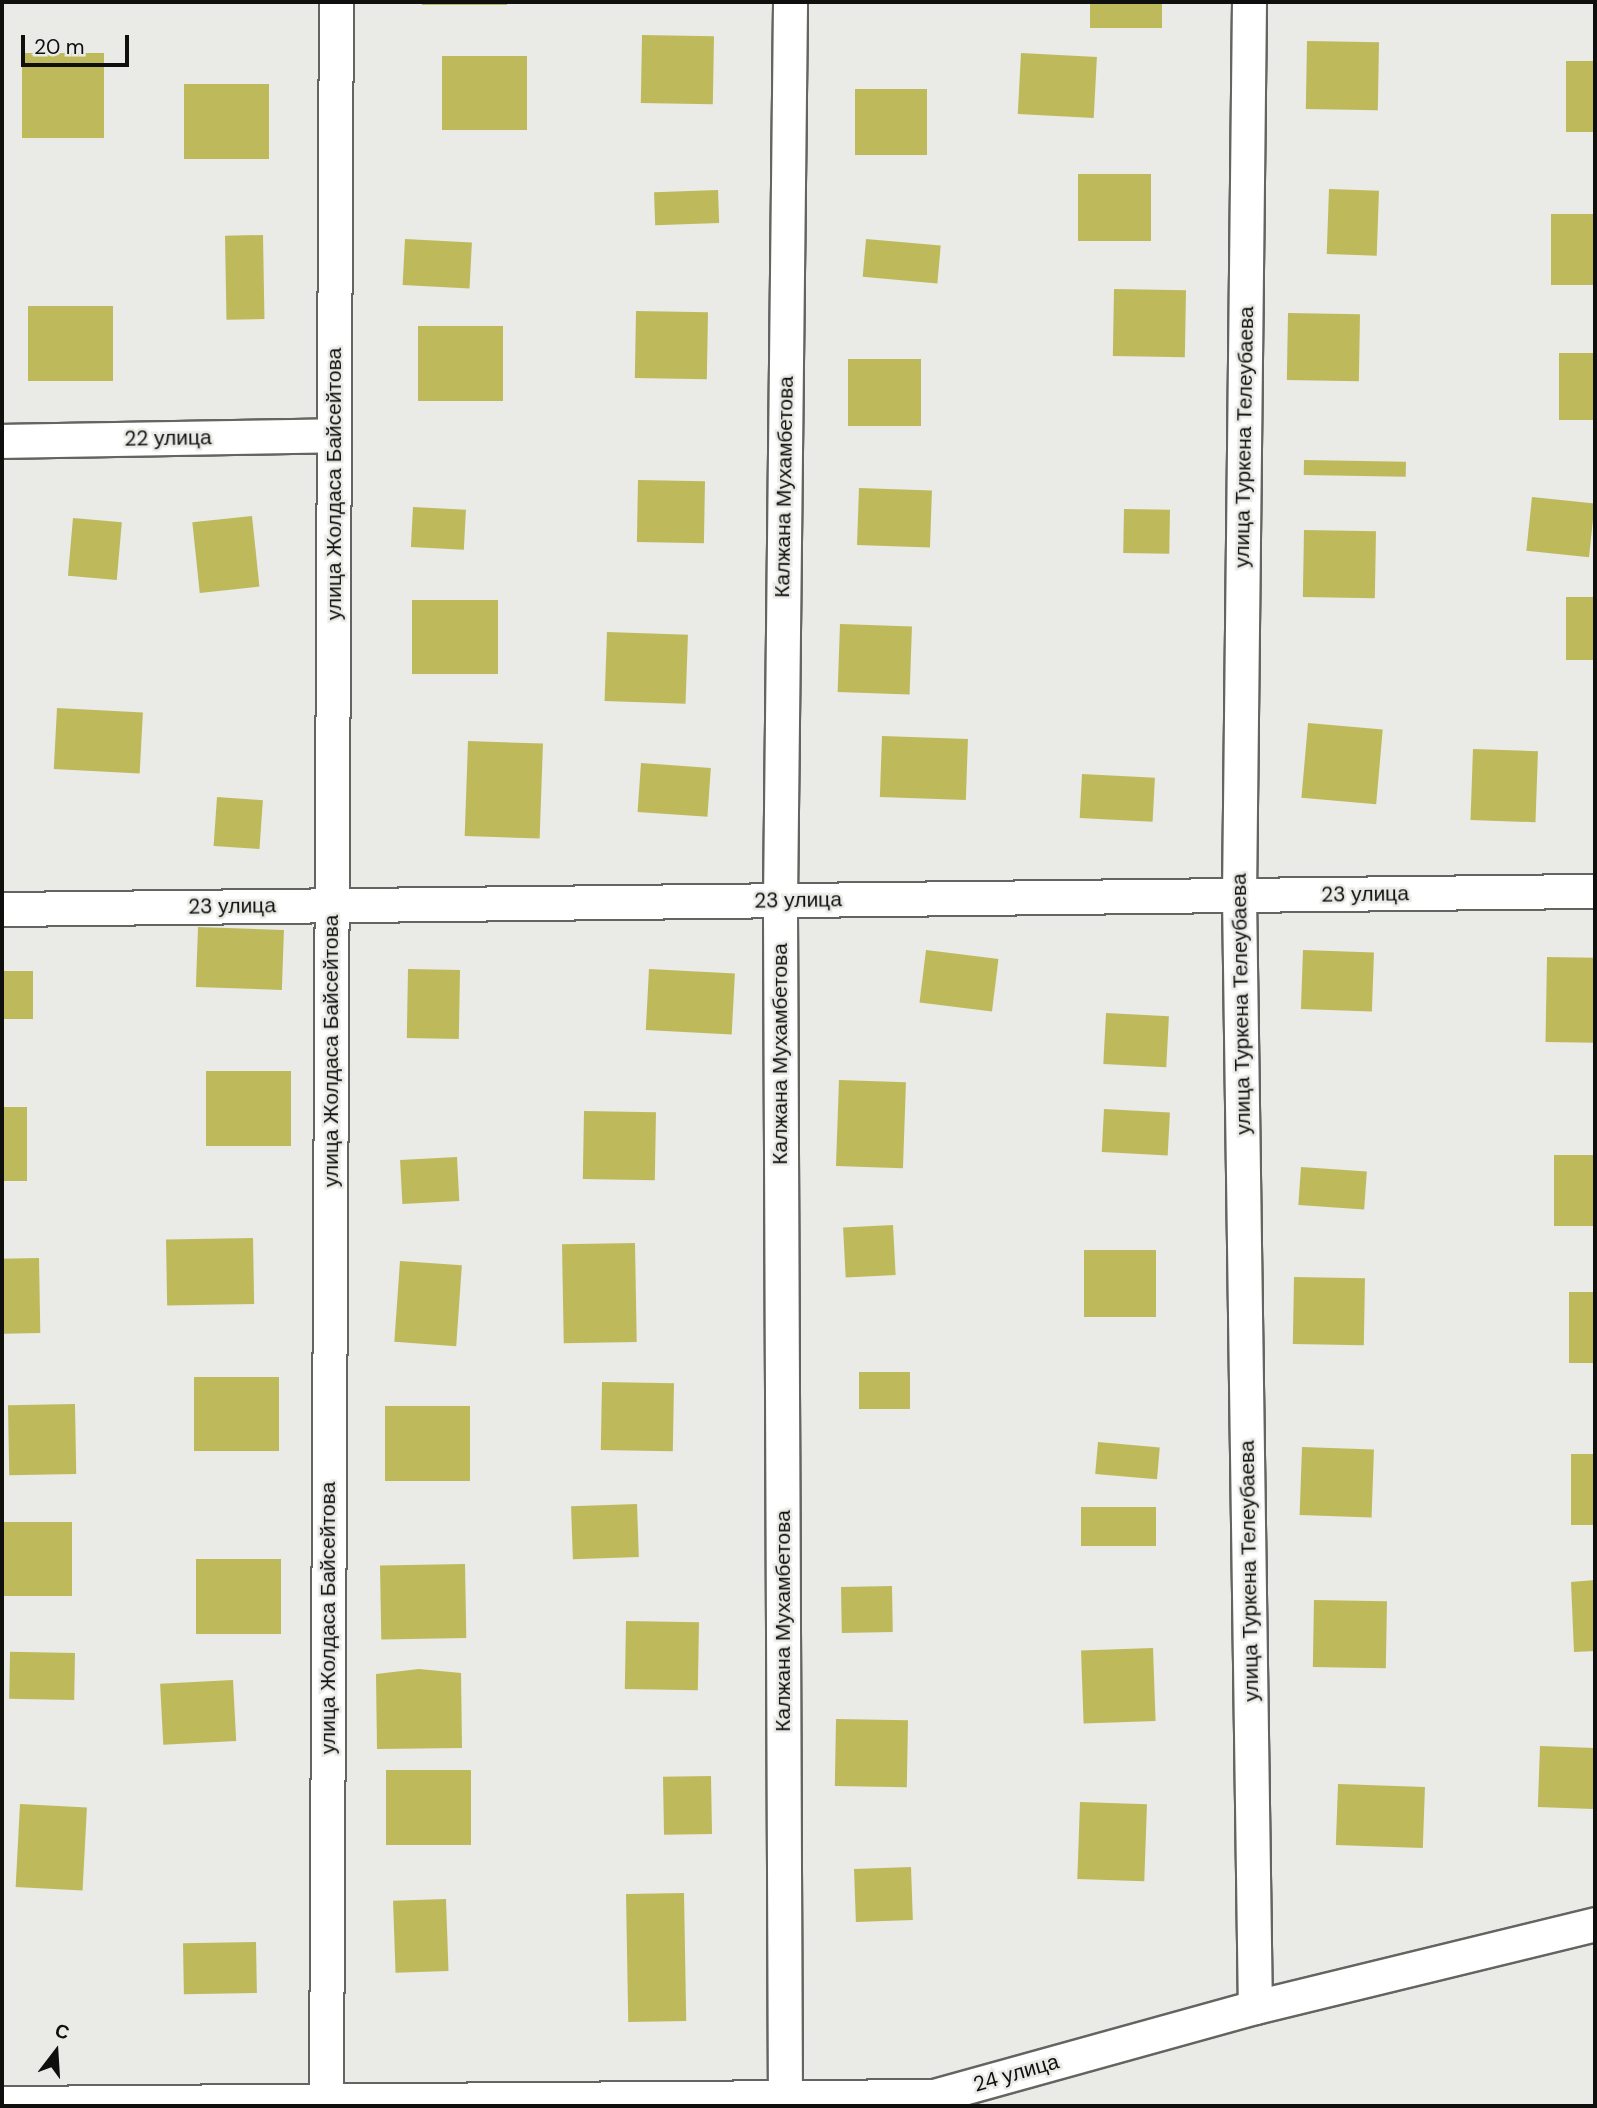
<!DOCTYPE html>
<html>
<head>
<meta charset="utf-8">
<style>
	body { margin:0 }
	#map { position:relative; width:1597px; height:2108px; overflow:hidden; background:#eaeae6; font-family:"DM Sans",sans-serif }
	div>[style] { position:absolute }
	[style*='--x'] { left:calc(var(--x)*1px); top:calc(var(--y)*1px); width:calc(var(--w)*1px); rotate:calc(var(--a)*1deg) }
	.building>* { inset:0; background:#beba5c; transform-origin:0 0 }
	.roads { filter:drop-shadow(2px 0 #646461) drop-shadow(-2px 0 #646461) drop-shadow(0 2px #646461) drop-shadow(0 -2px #646461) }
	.street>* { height:33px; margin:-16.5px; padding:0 16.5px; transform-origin:16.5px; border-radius:16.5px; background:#fff }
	span { translate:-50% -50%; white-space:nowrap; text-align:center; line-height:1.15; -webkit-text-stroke:5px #eaeae6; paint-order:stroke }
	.street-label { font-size:21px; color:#0f0f0e }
	.frame { position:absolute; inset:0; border:4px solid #0f0f0e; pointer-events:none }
	.north { position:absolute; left:21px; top:2017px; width:70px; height:70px; -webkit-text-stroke:5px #eaeae6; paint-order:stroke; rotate:17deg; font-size:19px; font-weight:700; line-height:28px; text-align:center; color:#0f0f0e }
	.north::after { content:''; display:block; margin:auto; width:24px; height:32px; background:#0f0f0e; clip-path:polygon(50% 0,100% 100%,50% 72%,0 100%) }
	.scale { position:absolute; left:21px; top:35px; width:108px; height:32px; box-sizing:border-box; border:4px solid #0f0f0e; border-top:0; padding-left:9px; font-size:21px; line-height:24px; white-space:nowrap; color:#0f0f0e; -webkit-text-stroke:5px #eaeae6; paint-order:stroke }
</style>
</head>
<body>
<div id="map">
	<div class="building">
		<i style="left:422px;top:2px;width:85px;height:3px"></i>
		<i style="left:1090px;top:2px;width:72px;height:26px"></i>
		<i style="left:642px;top:35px;width:72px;height:68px;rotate:1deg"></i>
		<i style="left:1307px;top:41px;width:72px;height:68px;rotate:1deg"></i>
		<i style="left:22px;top:53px;width:82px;height:85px"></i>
		<i style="left:1021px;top:53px;width:76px;height:61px;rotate:3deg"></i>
		<i style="left:442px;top:56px;width:85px;height:74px"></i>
		<i style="left:1595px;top:61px;width:71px;height:29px;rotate:90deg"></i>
		<i style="left:184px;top:84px;width:85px;height:75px"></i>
		<i style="left:855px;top:89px;width:72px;height:66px"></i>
		<i style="left:1078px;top:174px;width:73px;height:67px"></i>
		<i style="left:1329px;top:189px;width:50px;height:65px;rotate:2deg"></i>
		<i style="left:718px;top:190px;width:33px;height:64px;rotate:88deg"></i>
		<i style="left:1595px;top:214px;width:71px;height:44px;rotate:90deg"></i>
		<i style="left:263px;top:235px;width:84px;height:38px;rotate:89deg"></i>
		<i style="left:405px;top:239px;width:67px;height:46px;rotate:3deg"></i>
		<i style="left:866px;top:239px;width:75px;height:38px;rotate:5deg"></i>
		<i style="left:1114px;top:289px;width:72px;height:67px;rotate:1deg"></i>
		<i style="left:113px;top:306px;width:75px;height:85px;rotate:90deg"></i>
		<i style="left:636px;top:311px;width:72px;height:67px;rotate:1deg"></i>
		<i style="left:1288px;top:313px;width:72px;height:67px;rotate:1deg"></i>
		<i style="left:418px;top:326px;width:85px;height:75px"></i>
		<i style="left:1559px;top:353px;width:36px;height:67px"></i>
		<i style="left:848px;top:359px;width:73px;height:67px"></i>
		<i style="left:1304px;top:460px;width:102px;height:15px;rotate:1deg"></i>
		<i style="left:638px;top:480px;width:67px;height:62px;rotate:1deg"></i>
		<i style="left:859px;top:488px;width:73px;height:57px;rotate:2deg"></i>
		<i style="left:1532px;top:497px;width:63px;height:54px;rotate:6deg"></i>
		<i style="left:413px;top:507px;width:53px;height:40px;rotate:3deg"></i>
		<i style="left:1124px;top:509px;width:46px;height:44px;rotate:1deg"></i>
		<i style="left:252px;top:516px;width:71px;height:60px;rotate:84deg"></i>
		<i style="left:73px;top:518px;width:49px;height:58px;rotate:5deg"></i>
		<i style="left:1304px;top:530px;width:72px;height:67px;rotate:1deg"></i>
		<i style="left:1595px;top:597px;width:63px;height:29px;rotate:90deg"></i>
		<i style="left:412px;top:600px;width:86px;height:74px"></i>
		<i style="left:840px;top:624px;width:72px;height:68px;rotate:2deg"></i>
		<i style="left:607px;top:632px;width:81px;height:69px;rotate:2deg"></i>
		<i style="left:57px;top:708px;width:86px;height:61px;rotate:3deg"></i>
		<i style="left:1308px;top:723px;width:75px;height:75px;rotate:5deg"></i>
		<i style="left:882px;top:736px;width:86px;height:61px;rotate:2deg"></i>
		<i style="left:468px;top:741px;width:75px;height:95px;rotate:2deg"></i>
		<i style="left:1473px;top:749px;width:65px;height:71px;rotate:2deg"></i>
		<i style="left:641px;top:763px;width:70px;height:49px;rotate:4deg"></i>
		<i style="left:1082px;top:774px;width:73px;height:44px;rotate:3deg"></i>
		<i style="left:217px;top:797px;width:46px;height:49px;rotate:4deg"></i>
		<i style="left:198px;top:927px;width:86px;height:60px;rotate:2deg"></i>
		<i style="left:926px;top:950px;width:73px;height:53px;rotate:7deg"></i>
		<i style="left:1303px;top:950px;width:71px;height:59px;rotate:2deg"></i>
		<i style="left:1547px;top:957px;width:48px;height:85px;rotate:1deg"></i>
		<i style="left:408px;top:969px;width:52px;height:69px;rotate:1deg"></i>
		<i style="left:649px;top:969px;width:86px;height:61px;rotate:3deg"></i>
		<i style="left:2px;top:971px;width:31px;height:48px"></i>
		<i style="left:1106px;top:1013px;width:63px;height:51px;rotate:3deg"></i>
		<i style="left:291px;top:1071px;width:75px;height:85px;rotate:90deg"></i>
		<i style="left:839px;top:1080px;width:67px;height:86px;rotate:2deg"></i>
		<i style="left:2px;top:1107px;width:25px;height:74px"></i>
		<i style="left:1104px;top:1109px;width:66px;height:43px;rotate:3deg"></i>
		<i style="left:584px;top:1111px;width:72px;height:68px;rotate:1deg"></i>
		<i style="left:1595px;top:1155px;width:71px;height:41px;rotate:90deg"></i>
		<i style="left:457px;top:1157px;width:44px;height:57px;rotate:87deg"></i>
		<i style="left:1301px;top:1167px;width:66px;height:38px;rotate:4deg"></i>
		<i style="left:893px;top:1225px;width:50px;height:50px;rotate:87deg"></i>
		<i style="left:253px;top:1238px;width:66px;height:87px;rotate:89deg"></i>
		<i style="left:635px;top:1243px;width:99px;height:73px;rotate:89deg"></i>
		<i style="left:1084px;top:1250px;width:72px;height:67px"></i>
		<i style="left:39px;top:1258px;width:75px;height:37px;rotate:89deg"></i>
		<i style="left:400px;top:1261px;width:62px;height:81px;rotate:4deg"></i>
		<i style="left:1294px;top:1277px;width:71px;height:67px;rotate:1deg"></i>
		<i style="left:1595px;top:1292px;width:71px;height:26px;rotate:90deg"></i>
		<i style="left:910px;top:1372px;width:37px;height:51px;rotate:90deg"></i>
		<i style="left:194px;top:1377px;width:85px;height:74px"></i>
		<i style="left:602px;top:1382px;width:72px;height:68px;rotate:1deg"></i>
		<i style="left:75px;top:1404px;width:70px;height:67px;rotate:89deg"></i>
		<i style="left:385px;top:1406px;width:85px;height:75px"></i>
		<i style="left:1098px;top:1442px;width:62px;height:32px;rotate:5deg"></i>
		<i style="left:1302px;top:1447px;width:72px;height:68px;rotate:2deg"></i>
		<i style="left:1595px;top:1454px;width:71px;height:24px;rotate:90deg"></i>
		<i style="left:637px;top:1504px;width:53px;height:66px;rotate:88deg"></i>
		<i style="left:1156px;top:1507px;width:39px;height:75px;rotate:90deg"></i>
		<i style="left:2px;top:1522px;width:70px;height:74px"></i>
		<i style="left:196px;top:1559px;width:85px;height:75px"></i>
		<i style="left:465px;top:1564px;width:74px;height:85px;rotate:89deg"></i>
		<i style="clip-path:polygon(1595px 1580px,1595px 1651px,1574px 1652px,1571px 1582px)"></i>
		<i style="left:892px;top:1586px;width:46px;height:51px;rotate:89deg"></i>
		<i style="left:1314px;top:1600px;width:73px;height:67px;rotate:1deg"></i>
		<i style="left:626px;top:1621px;width:73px;height:68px;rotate:1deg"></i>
		<i style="left:1153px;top:1648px;width:73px;height:72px;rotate:88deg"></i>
		<i style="left:75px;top:1653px;width:47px;height:65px;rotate:91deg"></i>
		<i style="clip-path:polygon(419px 1669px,461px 1673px,462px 1748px,377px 1749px,376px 1674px)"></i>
		<i style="left:233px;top:1680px;width:61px;height:73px;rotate:87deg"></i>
		<i style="left:836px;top:1719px;width:72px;height:67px;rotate:1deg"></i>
		<i style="left:1540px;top:1746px;width:55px;height:61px;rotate:2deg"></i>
		<i style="left:471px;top:1770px;width:75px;height:85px;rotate:90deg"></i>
		<i style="left:711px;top:1776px;width:58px;height:48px;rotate:89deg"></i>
		<i style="left:1338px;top:1784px;width:87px;height:61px;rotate:2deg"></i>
		<i style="left:1080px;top:1802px;width:67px;height:77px;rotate:2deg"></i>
		<i style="left:20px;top:1804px;width:67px;height:83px;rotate:3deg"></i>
		<i style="left:911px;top:1867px;width:53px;height:57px;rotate:88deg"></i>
		<i style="left:684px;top:1893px;width:128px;height:58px;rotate:89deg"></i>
		<i style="left:446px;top:1899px;width:72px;height:53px;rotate:88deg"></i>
		<i style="left:256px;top:1942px;width:51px;height:73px;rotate:89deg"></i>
	</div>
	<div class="roads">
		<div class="street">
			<i style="--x:1249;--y:2;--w:893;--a:90.64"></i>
			<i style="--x:1239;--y:895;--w:1112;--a:89.18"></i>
			<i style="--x:2;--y:441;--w:332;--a:-1"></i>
			<i style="--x:2;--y:909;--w:1593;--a:-0.65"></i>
			<i style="--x:326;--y:2101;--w:2099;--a:-89.73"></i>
			<i style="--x:2;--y:2103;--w:932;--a:-0.43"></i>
			<i style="--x:934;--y:2096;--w:333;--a:-15.5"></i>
			<i style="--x:1255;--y:2007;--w:350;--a:-13.7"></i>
			<i style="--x:785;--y:2106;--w:1206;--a:-90.24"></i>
			<i style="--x:780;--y:900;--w:898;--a:-89.36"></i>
		</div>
	</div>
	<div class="street-label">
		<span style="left:1244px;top:437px;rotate:-89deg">улица Туркена Телеубаева</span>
		<span style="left:168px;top:438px;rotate:-1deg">22 улица</span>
		<span style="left:334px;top:484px;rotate:-90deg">улица Жолдаса Байсейтова</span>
		<span style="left:784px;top:487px;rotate:-89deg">Калжана Мухамбетова</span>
		<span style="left:1365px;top:894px;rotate:-1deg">23 улица</span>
		<span style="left:798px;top:900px;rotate:-1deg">23 улица</span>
		<span style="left:232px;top:906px;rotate:-1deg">23 улица</span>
		<span style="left:1241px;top:1004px;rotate:-91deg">улица Туркена Телеубаева</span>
		<span style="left:331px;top:1051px;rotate:-90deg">улица Жолдаса Байсейтова</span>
		<span style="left:780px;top:1054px;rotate:-90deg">Калжана Мухамбетова</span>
		<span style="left:1249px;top:1571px;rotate:-91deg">улица Туркена Телеубаева</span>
		<span style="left:328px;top:1618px;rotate:-90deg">улица Жолдаса Байсейтова</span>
		<span style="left:783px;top:1621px;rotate:-90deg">Калжана Мухамбетова</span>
		<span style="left:1016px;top:2073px;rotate:-16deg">24 улица</span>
	</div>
	<div class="frame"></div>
	<div class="north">С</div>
	<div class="scale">20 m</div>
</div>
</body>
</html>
